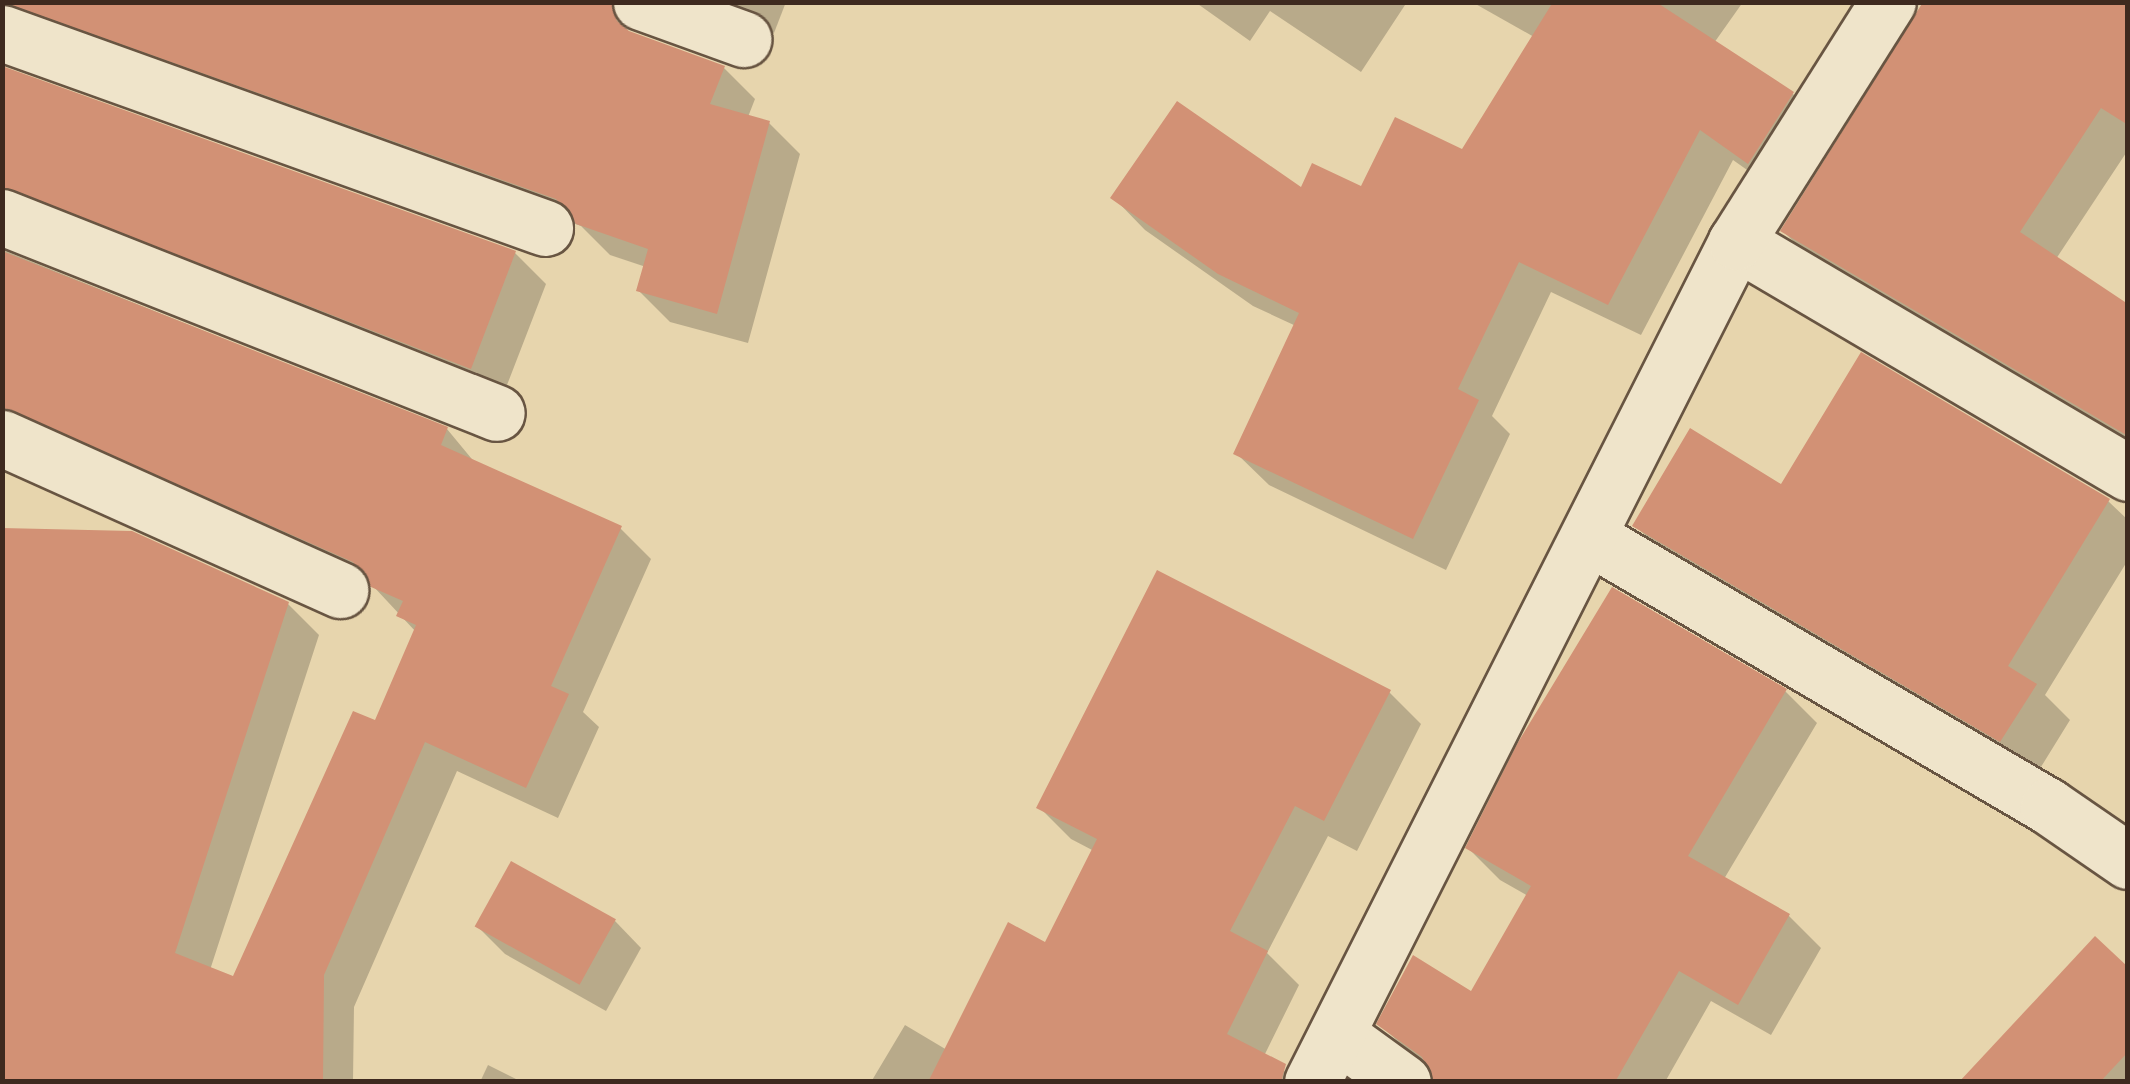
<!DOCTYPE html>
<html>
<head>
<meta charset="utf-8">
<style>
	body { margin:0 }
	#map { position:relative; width:2130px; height:1084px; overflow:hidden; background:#e7d5ad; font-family:"Old Standard TT",serif }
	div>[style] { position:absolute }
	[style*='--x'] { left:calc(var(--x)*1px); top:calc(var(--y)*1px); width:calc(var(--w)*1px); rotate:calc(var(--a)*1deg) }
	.shadow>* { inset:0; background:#0003 }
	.building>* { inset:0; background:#d29175; transform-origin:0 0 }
	.roads { filter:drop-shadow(2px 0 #685542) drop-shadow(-2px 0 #685542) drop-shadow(0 2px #685542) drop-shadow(0 -2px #685542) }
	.minor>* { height:55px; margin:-27.5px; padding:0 27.5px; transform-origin:27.5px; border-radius:27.5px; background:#efe4ca }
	span { translate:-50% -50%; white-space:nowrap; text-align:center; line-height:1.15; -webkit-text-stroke:9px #efe4ca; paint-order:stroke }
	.frame { position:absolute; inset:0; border:5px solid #3e2a1f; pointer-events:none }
</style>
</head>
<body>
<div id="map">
	<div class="shadow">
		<i style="clip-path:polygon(2px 2px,415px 2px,724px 68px,755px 99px,748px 117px,769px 123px,800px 154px,748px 343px,670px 322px,639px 291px,646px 267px,610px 255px,581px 226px,45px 34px,12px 40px,2px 69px)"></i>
		<i style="clip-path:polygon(691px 2px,786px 2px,774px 33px)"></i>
		<i style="clip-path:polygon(1195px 2px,1407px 2px,1361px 72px,1270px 11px,1250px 41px)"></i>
		<i style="clip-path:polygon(1472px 2px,1743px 2px,1714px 43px,1793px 94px,1825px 126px,1781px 194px,1733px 160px,1641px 335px,1551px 292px,1492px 416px,1510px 434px,1446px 570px,1269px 485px,1236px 453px,1296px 326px,1253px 306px,1145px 230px,1113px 197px,1363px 190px,1463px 152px,1534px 37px)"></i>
		<i style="clip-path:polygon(2128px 2px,2128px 150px,2056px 259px,2128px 307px,2128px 448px,1816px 264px,1783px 231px)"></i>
		<i style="clip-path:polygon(2px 69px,515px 253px,546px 284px,502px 398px,3px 236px,5px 251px,447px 429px,476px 464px,620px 528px,651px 559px,583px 712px,599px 727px,558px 818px,457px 771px,354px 1007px,353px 1082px,2px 1082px,288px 604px,319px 635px,210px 970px,234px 979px,376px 723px,416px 632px,373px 586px,48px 440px,2px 432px)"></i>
		<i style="clip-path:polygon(1782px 488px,2108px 501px,2128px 520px,2128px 560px,2045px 695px,2070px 720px,2036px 775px,1669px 560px,1635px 525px)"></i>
		<i style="clip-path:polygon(1785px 691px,1817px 723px,1724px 879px,1789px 916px,1821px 948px,1771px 1035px,1711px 1001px,1665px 1082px,1433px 1082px,1433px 1073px,1379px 1024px,1472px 994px,1528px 896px,1500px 880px,1468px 848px)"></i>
		<i style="clip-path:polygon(1389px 692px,1421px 724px,1357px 851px,1328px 836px,1267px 953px,1299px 985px,1264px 1056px,1300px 1082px,871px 1082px,905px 1025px,947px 1050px,1046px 945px,1094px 851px,1071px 839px,1039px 807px)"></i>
		<i style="clip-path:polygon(615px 921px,641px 948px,606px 1011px,505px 954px,478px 927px)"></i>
		<i style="clip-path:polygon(2128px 970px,2128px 1082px,1962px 1082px)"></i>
		<i style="clip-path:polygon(488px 1065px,522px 1082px,480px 1082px)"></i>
	</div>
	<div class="building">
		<i style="clip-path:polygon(2px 2px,611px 2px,617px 21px,629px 31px,725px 66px,710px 104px,770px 121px,717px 314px,636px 291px,648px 249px,576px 224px,556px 199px)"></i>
		<i style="clip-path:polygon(1553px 2px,1656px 2px,1794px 92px,1748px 164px,1700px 130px,1608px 305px,1519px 262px,1458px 389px,1479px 400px,1413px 539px,1233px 454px,1299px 313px,1218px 274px,1110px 198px,1177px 101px,1301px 187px,1312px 163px,1361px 186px,1395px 117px,1462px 149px)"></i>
		<i style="clip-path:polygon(1923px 2px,2128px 2px,2128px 125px,2101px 108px,2020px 232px,2128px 304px,2128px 436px,1780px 231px)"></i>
		<i style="clip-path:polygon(2px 66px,516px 251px,471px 369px,2px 187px)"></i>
		<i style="clip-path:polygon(2px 251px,448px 427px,441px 445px,622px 526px,551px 686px,569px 694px,526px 788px,425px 742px,324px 975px,323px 1082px,2px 1082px,2px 528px,132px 531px,289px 602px,175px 953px,233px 976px,353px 711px,375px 720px,416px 625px,396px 616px,403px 601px,371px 587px,353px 562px,2px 407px)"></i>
		<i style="clip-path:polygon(1861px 352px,2110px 499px,2008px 666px,2037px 684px,2000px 742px,1632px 526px,1690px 428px,1781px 484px)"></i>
		<i style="clip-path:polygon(1157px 570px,1391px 690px,1324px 821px,1295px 806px,1230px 931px,1268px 951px,1227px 1034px,1286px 1064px,1281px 1082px,928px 1082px,1008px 922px,1045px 942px,1097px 839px,1036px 808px)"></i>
		<i style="clip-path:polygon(1612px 587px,1787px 689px,1688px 856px,1790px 914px,1738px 1005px,1679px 971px,1615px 1082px,1434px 1082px,1422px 1057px,1376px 1024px,1413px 955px,1471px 991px,1531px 886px,1465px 848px,1517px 744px)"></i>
		<i style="left:511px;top:861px;width:120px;height:75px;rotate:29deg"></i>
		<i style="clip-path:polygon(2095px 936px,2128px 967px,2128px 1052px,2100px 1082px,1959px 1082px)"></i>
	</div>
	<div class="roads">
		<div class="minor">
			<i style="--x:641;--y:2;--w:109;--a:19.9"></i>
			<i style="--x:2;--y:33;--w:577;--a:19.75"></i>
			<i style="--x:2;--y:217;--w:532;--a:21.6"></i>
			<i style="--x:1736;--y:242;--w:455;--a:30.5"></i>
			<i style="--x:2;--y:438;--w:371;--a:24.2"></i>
			<i style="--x:1589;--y:537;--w:532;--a:30.37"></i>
			<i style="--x:2048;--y:806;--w:97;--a:34.5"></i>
			<i style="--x:1338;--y:1035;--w:80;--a:35.9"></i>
			<i style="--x:1312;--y:1082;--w:941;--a:-63.22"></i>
			<i style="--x:1736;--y:242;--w:284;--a:-57.7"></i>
		</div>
	</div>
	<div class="frame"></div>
</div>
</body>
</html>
